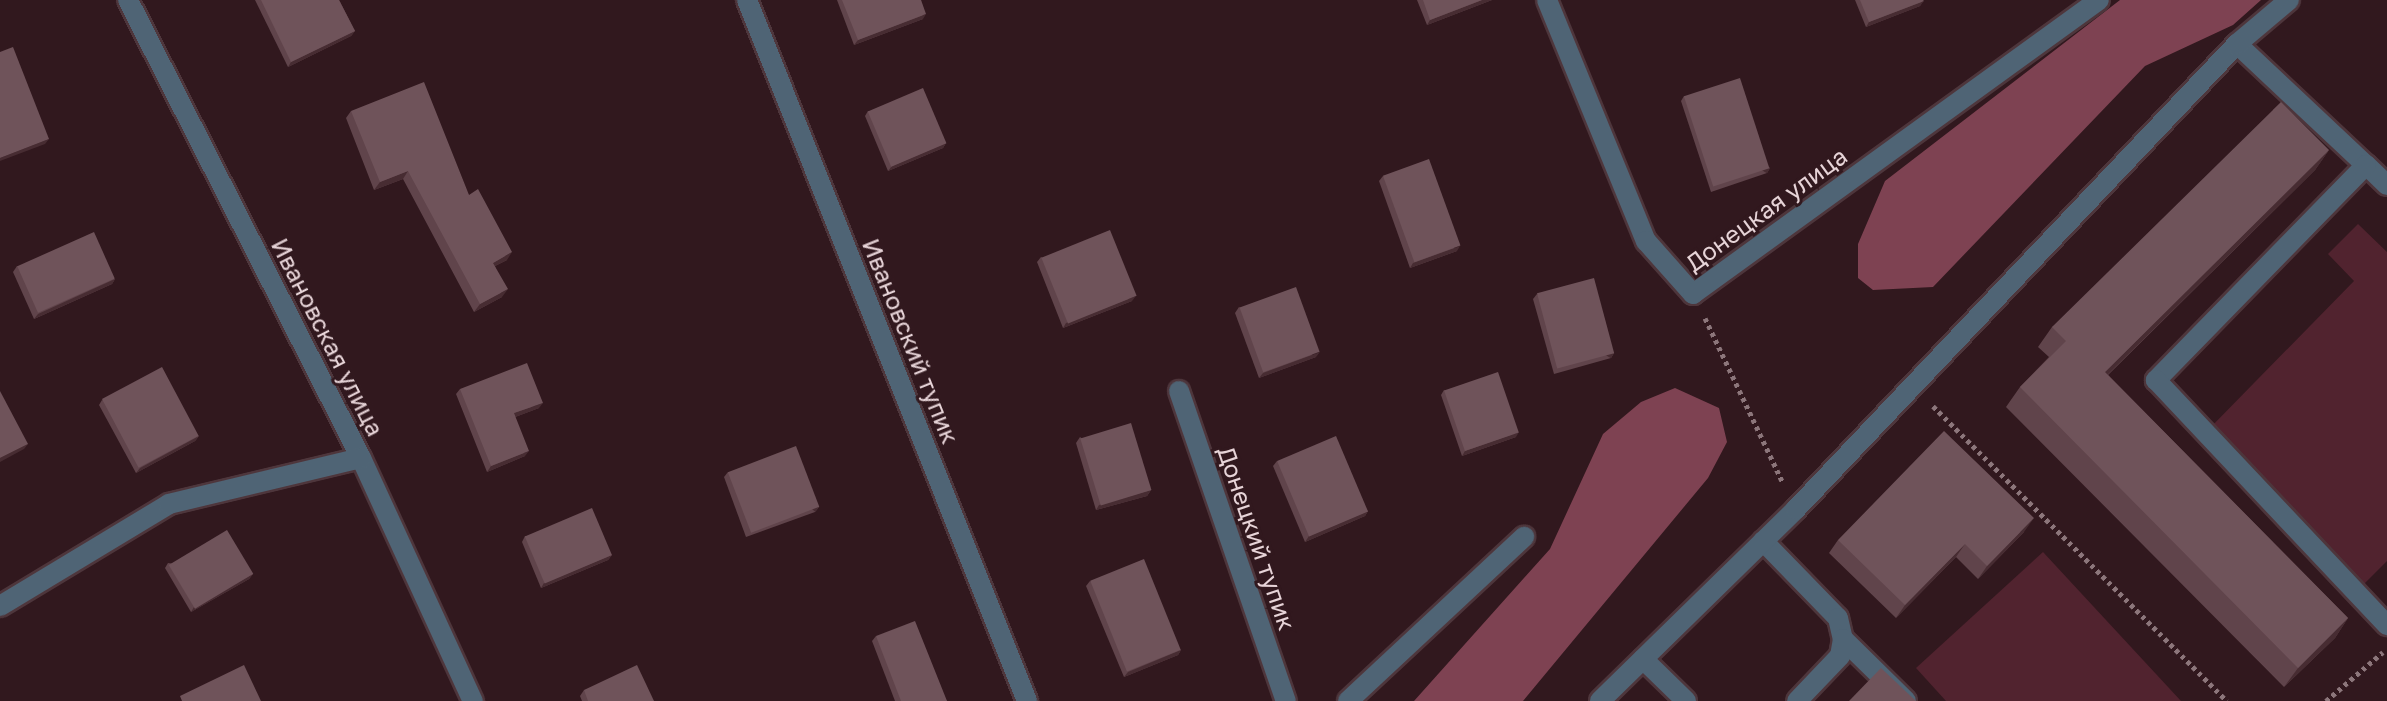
<!DOCTYPE html>
<html>
<head>
<meta charset="utf-8">
<style>
	body { margin:0 }
	#map { position:relative; width:2387px; height:701px; overflow:hidden; background:#31181e; font-family:"Golos Text",sans-serif }
	div>[style] { position:absolute }
	[style*='--x'] { left:calc(var(--x)*1px); top:calc(var(--y)*1px); width:calc(var(--w)*1px); rotate:calc(var(--a)*1deg) }
	.green>* { inset:0; background:#51232f }
	.forest>* { inset:0; background:#7e4252 }
	.path>* { height:5px; margin-top:-2.5px; transform-origin:0; background:repeating-linear-gradient(90deg,#8c767b 0 4px,transparent 0 8px) }
	.roads { filter:drop-shadow(2px 0 #4e363c) drop-shadow(-2px 0 #4e363c) drop-shadow(0 2px #4e363c) drop-shadow(0 -2px #4e363c) }
	.minor>* { height:20px; margin:-10px; padding:0 10px; transform-origin:10px; border-radius:10px; background:#4f6475 }
	.wall>* { inset:0; background:#60444b }
	.shaded-wall>* { inset:0; background:#472c32; transform-origin:0 0 }
	.building>* { inset:0; background:#6f535a; transform-origin:0 0 }
	span { translate:-50% -50%; white-space:nowrap; text-align:center; line-height:1.15; -webkit-text-stroke:6px #31181e; paint-order:stroke }
	.street-label { font-size:24px; color:#e7d4d8 }
</style>
</head>
<body>
<div id="map">
	<div class="green">
		<i style="clip-path:polygon(2358px 224px,2387px 252px,2387px 561px,2364px 584px,2208px 430px,2354px 281px,2328px 254px)"></i>
		<i style="clip-path:polygon(2043px 552px,2181px 701px,1946px 701px,1916px 668px)"></i>
	</div>
	<div class="forest">
		<i style="clip-path:polygon(2120px 0,2261px 0,2233px 25px,2145px 66px,1933px 287px,1873px 290px,1858px 278px,1858px 244px,1885px 181px)"></i>
		<i style="clip-path:polygon(1675px 388px,1719px 408px,1727px 442px,1708px 478px,1523px 701px,1414px 701px,1550px 549px,1603px 434px,1641px 402px)"></i>
	</div>
	<div class="path">
		<i style="--x:1705;--y:318;--w:183;--a:64.7"></i>
		<i style="--x:1933;--y:406;--w:416;--a:45.1"></i>
		<i style="--x:2326;--y:701;--w:75;--a:-40.7"></i>
	</div>
	<div class="roads">
		<div class="minor">
			<i style="--x:128;--y:0;--w:514;--a:63.04"></i>
			<i style="--x:361;--y:458;--w:268;--a:65.3"></i>
			<i style="--x:747;--y:0;--w:755;--a:68.23"></i>
			<i style="--x:1547;--y:0;--w:261;--a:67.7"></i>
			<i style="--x:1646;--y:241;--w:71;--a:48.4"></i>
			<i style="--x:1693;--y:294;--w:501;--a:-35.91"></i>
			<i style="--x:2237;--y:44;--w:177;--a:43.2"></i>
			<i style="--x:2387;--y:185;--w:29;--a:-136"></i>
			<i style="--x:2366;--y:165;--w:301;--a:134.3"></i>
			<i style="--x:2156;--y:380;--w:337;--a:46.7"></i>
			<i style="--x:1179;--y:391;--w:328;--a:71"></i>
			<i style="--x:1763;--y:541;--w:107;--a:45.8"></i>
			<i style="--x:1838;--y:618;--w:22;--a:77"></i>
			<i style="--x:1843;--y:639;--w:17;--a:100"></i>
			<i style="--x:1840;--y:656;--w:62;--a:133.7"></i>
			<i style="--x:0;--y:606;--w:197;--a:-31.1"></i>
			<i style="--x:169;--y:504;--w:197;--a:-13.5"></i>
			<i style="--x:1843;--y:639;--w:88;--a:44.5"></i>
			<i style="--x:1643;--y:659;--w:60;--a:44.3"></i>
			<i style="--x:1348;--y:701;--w:241;--a:-43"></i>
			<i style="--x:1600;--y:701;--w:274;--a:-44.4"></i>
			<i style="--x:1796;--y:509;--w:641;--a:-46.52"></i>
			<i style="--x:2237;--y:44;--w:68;--a:-40.2"></i>
		</div>
	</div>
	<div class="wall">
		<i style="clip-path:polygon(255px 0,339px 0,355px 31px,351px 36px,288px 67px)"></i>
		<i style="clip-path:polygon(837px 0,921px 0,923px 19px,854px 45px)"></i>
		<i style="clip-path:polygon(1417px 0,1492px 0,1427px 25px)"></i>
		<i style="clip-path:polygon(1855px 0,1923px 0,1920px 6px,1866px 27px)"></i>
		<i style="clip-path:polygon(1684px 96px,1770px 168px,1767px 173px,1711px 192px,1681px 101px)"></i>
		<i style="clip-path:polygon(351px 111px,469px 195px,507px 260px,495px 266px,502px 297px,474px 312px,403px 179px,374px 190px,346px 118px)"></i>
		<i style="clip-path:polygon(868px 111px,946px 143px,943px 148px,888px 171px,865px 116px)"></i>
		<i style="clip-path:polygon(2329px 150px,2315px 170px,2108px 375px,2348px 618px,2335px 638px,2284px 687px,2006px 407px,2020px 387px,2049px 357px,2038px 347px,2052px 327px)"></i>
		<i style="clip-path:polygon(1383px 176px,1457px 251px,1410px 268px,1379px 181px)"></i>
		<i style="clip-path:polygon(1041px 257px,1132px 301px,1063px 328px,1037px 262px)"></i>
		<i style="clip-path:polygon(17px 266px,115px 279px,112px 284px,34px 319px,13px 272px)"></i>
		<i style="clip-path:polygon(1537px 294px,1614px 353px,1611px 358px,1554px 374px,1533px 299px)"></i>
		<i style="clip-path:polygon(1239px 307px,1316px 357px,1259px 378px,1235px 313px)"></i>
		<i style="clip-path:polygon(460px 389px,539px 408px,515px 417px,525px 456px,487px 472px,456px 394px)"></i>
		<i style="clip-path:polygon(1444px 390px,1516px 437px,1462px 456px,1441px 395px)"></i>
		<i style="clip-path:polygon(102px 400px,199px 436px,195px 441px,136px 473px,99px 405px)"></i>
		<i style="clip-path:polygon(1080px 437px,1151px 490px,1147px 496px,1096px 510px,1076px 443px)"></i>
		<i style="clip-path:polygon(1277px 461px,1368px 511px,1365px 516px,1305px 542px,1273px 466px)"></i>
		<i style="clip-path:polygon(728px 472px,819px 507px,815px 512px,746px 537px,724px 477px)"></i>
		<i style="clip-path:polygon(2024px 532px,1978px 579px,1956px 557px,1896px 618px,1829px 553px,1838px 540px)"></i>
		<i style="clip-path:polygon(525px 536px,612px 555px,608px 560px,541px 588px,522px 542px)"></i>
		<i style="clip-path:polygon(168px 563px,253px 574px,249px 579px,191px 612px,165px 568px)"></i>
		<i style="clip-path:polygon(1090px 581px,1181px 650px,1178px 655px,1124px 677px,1086px 586px)"></i>
		<i style="clip-path:polygon(876px 636px,947px 701px,895px 701px,872px 641px)"></i>
		<i style="clip-path:polygon(584px 690px,654px 701px,582px 701px,580px 696px)"></i>
	</div>
	<div class="shaded-wall">
		<i style="clip-path:polygon(1482px 0,1492px 0,1427px 25px,1430px 20px)"></i>
		<i style="clip-path:polygon(1924px 1px,1920px 6px,1866px 27px,1869px 22px)"></i>
		<i style="clip-path:polygon(926px 14px,923px 19px,854px 45px,858px 40px)"></i>
		<i style="clip-path:polygon(355px 31px,351px 36px,288px 67px,291px 62px)"></i>
		<i style="clip-path:polygon(49px 139px,45px 144px,0 161px,0 158px)"></i>
		<i style="clip-path:polygon(946px 143px,943px 148px,888px 171px,892px 166px)"></i>
		<i style="clip-path:polygon(2329px 150px,2315px 170px,2091px 391px,2105px 372px)"></i>
		<i style="left:1770px;top:168px;width:6px;height:59px;rotate:121deg"></i>
		<i style="clip-path:polygon(408px 171px,403px 179px,374px 190px,380px 182px)"></i>
		<i style="clip-path:polygon(1460px 246px,1457px 251px,1410px 268px,1413px 263px)"></i>
		<i style="clip-path:polygon(512px 252px,507px 260px,487px 270px,493px 263px)"></i>
		<i style="clip-path:polygon(115px 279px,112px 284px,34px 319px,38px 314px)"></i>
		<i style="clip-path:polygon(508px 289px,502px 297px,474px 312px,480px 304px)"></i>
		<i style="clip-path:polygon(1136px 296px,1132px 301px,1063px 328px,1066px 323px)"></i>
		<i style="clip-path:polygon(1320px 352px,1316px 357px,1259px 378px,1263px 373px)"></i>
		<i style="left:1614px;top:353px;width:6px;height:59px;rotate:121deg"></i>
		<i style="clip-path:polygon(543px 403px,539px 408px,510px 419px,514px 413px)"></i>
		<i style="clip-path:polygon(1519px 432px,1516px 437px,1462px 456px,1465px 451px)"></i>
		<i style="clip-path:polygon(199px 436px,195px 441px,136px 473px,140px 468px)"></i>
		<i style="clip-path:polygon(28px 444px,24px 449px,0 462px,0 458px)"></i>
		<i style="clip-path:polygon(529px 451px,525px 456px,487px 472px,491px 466px)"></i>
		<i style="clip-path:polygon(1151px 490px,1147px 496px,1096px 510px,1099px 505px)"></i>
		<i style="left:819px;top:507px;width:6px;height:73px;rotate:129deg"></i>
		<i style="clip-path:polygon(1368px 511px,1365px 516px,1305px 542px,1309px 536px)"></i>
		<i style="clip-path:polygon(2034px 518px,2024px 532px,1978px 579px,1987px 566px)"></i>
		<i style="clip-path:polygon(1965px 544px,1956px 557px,1896px 618px,1905px 605px)"></i>
		<i style="clip-path:polygon(612px 555px,608px 560px,541px 588px,544px 583px)"></i>
		<i style="clip-path:polygon(253px 574px,249px 579px,191px 612px,194px 607px)"></i>
		<i style="clip-path:polygon(2348px 618px,2335px 638px,2284px 687px,2298px 668px)"></i>
		<i style="clip-path:polygon(1181px 650px,1178px 655px,1124px 677px,1128px 672px)"></i>
	</div>
	<div class="building">
		<i style="clip-path:polygon(261px 0,339px 0,355px 31px,291px 62px)"></i>
		<i style="clip-path:polygon(842px 0,921px 0,926px 14px,858px 40px)"></i>
		<i style="clip-path:polygon(1423px 0,1482px 0,1430px 20px)"></i>
		<i style="clip-path:polygon(1860px 0,1923px 0,1924px 1px,1869px 22px)"></i>
		<i style="clip-path:polygon(13px 47px,49px 139px,0 158px,0 52px)"></i>
		<i style="left:1740px;top:78px;width:95px;height:59px;rotate:72deg"></i>
		<i style="clip-path:polygon(424px 82px,469px 195px,478px 189px,512px 252px,493px 263px,508px 289px,480px 304px,408px 171px,380px 182px,351px 111px)"></i>
		<i style="left:923px;top:88px;width:60px;height:60px;rotate:67deg"></i>
		<i style="clip-path:polygon(2281px 102px,2329px 150px,2105px 372px,2348px 618px,2298px 668px,2020px 387px,2066px 341px,2052px 327px)"></i>
		<i style="left:1429px;top:159px;width:92px;height:49px;rotate:70deg"></i>
		<i style="left:1110px;top:230px;width:71px;height:74px;rotate:68deg"></i>
		<i style="left:94px;top:232px;width:51px;height:84px;rotate:66deg"></i>
		<i style="left:1594px;top:278px;width:78px;height:59px;rotate:75deg"></i>
		<i style="left:1296px;top:287px;width:69px;height:60px;rotate:70deg"></i>
		<i style="clip-path:polygon(527px 363px,543px 403px,514px 413px,529px 451px,491px 466px,460px 389px)"></i>
		<i style="left:162px;top:367px;width:78px;height:68px;rotate:62deg"></i>
		<i style="left:1498px;top:372px;width:64px;height:57px;rotate:71deg"></i>
		<i style="clip-path:polygon(0 391px,28px 444px,0 458px)"></i>
		<i style="left:1131px;top:423px;width:70px;height:53px;rotate:73deg"></i>
		<i style="clip-path:polygon(1944px 431px,2034px 518px,1987px 566px,1965px 544px,1905px 605px,1838px 540px)"></i>
		<i style="left:1336px;top:436px;width:82px;height:64px;rotate:67deg"></i>
		<i style="left:796px;top:446px;width:65px;height:73px;rotate:69deg"></i>
		<i style="left:592px;top:508px;width:51px;height:73px;rotate:67deg"></i>
		<i style="left:227px;top:530px;width:51px;height:68px;rotate:59deg"></i>
		<i style="left:1144px;top:559px;width:98px;height:58px;rotate:68deg"></i>
		<i style="clip-path:polygon(915px 621px,947px 701px,901px 701px,876px 636px)"></i>
		<i style="clip-path:polygon(244px 665px,261px 701px,182px 701px,180px 696px)"></i>
		<i style="clip-path:polygon(637px 665px,654px 701px,588px 701px,584px 690px)"></i>
		<i style="clip-path:polygon(1881px 668px,1916px 701px,1849px 701px)"></i>
	</div>
	<div class="street-label">
		<span style="left:1766px;top:209px;rotate:-36deg">Донецкая улица</span>
		<span style="left:328px;top:337px;rotate:63deg">Ивановская улица</span>
		<span style="left:911px;top:341px;rotate:68deg">Ивановский тупик</span>
		<span style="left:1257px;top:538px;rotate:71deg">Донецкий тупик</span>
	</div>
</div>
</body>
</html>
